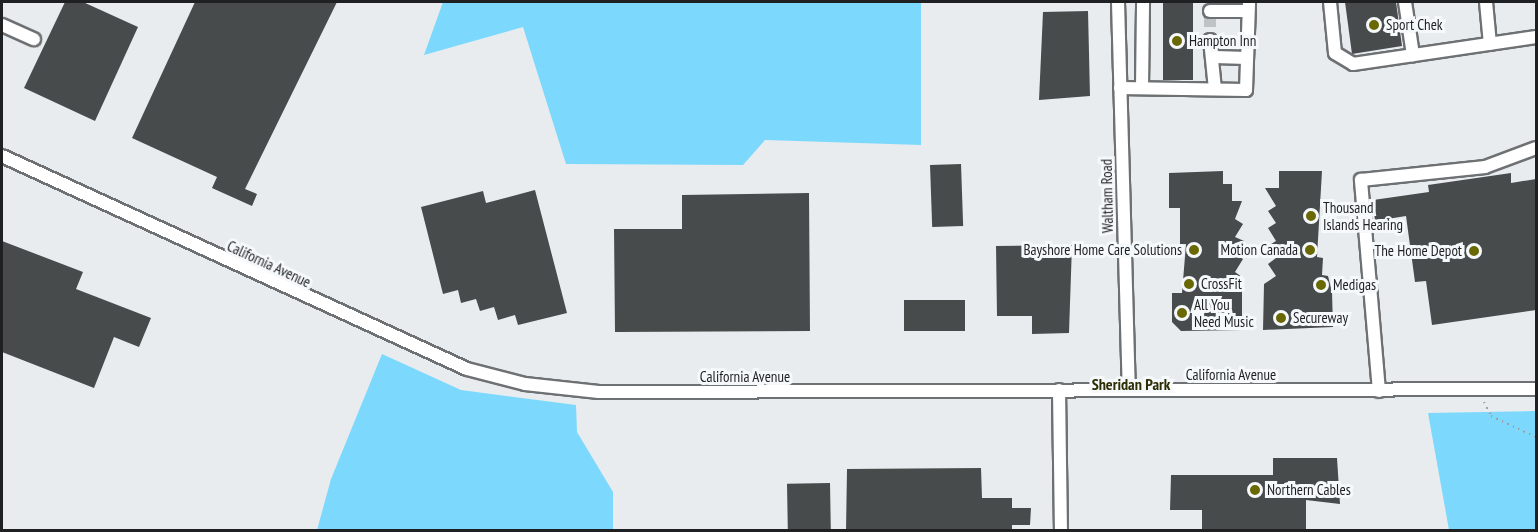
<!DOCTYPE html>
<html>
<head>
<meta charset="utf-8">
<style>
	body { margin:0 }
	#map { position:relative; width:1538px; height:532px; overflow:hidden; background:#e8ecee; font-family:"PT Sans Narrow",sans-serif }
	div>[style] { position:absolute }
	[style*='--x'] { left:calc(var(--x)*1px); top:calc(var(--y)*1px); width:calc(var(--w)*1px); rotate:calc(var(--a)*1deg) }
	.green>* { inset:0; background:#7cd9fd }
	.building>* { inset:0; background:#484b4c; transform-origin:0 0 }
	.minor-tunnel>* { height:12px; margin-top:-6px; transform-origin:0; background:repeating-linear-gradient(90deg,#c0c3c5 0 12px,transparent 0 18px) }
	.path>* { height:2px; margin-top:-1px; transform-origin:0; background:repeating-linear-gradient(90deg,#9a9d9e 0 1.5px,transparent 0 6px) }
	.roads { filter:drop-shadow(2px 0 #6e7173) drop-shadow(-2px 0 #6e7173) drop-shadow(0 2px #6e7173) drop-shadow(0 -2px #6e7173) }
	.minor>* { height:12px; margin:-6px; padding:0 6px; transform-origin:6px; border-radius:6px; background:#fff }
	.dots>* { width:16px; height:16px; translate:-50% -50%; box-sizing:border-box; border:3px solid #f5f9fb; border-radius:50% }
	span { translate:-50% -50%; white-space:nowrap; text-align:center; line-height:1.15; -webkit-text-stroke:6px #f5f9fb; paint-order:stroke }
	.poi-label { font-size:15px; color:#1f2021 }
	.left { translate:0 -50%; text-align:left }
	.right { translate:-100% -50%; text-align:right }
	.street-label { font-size:15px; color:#1f2021 }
	.neighbourhood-label { font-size:16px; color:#2e2d03; font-weight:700 }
	.frame { position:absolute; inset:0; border:3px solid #1f2021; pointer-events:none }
</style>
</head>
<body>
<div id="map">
	<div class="green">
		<i style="clip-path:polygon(443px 2px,921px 2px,921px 145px,765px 140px,743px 165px,566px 164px,523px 27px,424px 55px)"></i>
		<i style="clip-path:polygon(382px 354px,461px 390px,576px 405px,577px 432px,613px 492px,613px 530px,317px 530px,331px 479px)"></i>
		<i style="clip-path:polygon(1536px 411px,1536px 530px,1449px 530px,1428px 413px)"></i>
	</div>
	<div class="building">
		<i style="clip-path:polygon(65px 2px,83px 2px,138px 27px,95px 121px,24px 88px)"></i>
		<i style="clip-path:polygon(195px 2px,337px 2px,245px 189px,257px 194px,252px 206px,212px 188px,217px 177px,132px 138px)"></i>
		<i style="left:1163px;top:2px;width:30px;height:78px"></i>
		<i style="clip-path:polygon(1345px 2px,1396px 2px,1402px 46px,1352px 54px)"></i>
		<i style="clip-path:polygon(1088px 11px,1090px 96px,1039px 100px,1043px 12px)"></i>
		<i style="left:961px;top:164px;width:62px;height:31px;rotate:88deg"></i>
		<i style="clip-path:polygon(1223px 171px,1223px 184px,1232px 184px,1232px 201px,1242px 201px,1235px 219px,1243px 224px,1235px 237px,1244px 241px,1235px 254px,1243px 259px,1235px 272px,1242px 277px,1242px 330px,1181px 331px,1172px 322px,1172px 293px,1182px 293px,1186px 244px,1180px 244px,1180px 208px,1169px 208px,1169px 173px)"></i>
		<i style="clip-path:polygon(1279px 171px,1322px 171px,1317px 257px,1323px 258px,1322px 275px,1328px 276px,1332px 292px,1333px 327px,1263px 330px,1264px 284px,1276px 276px,1268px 264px,1276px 258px,1268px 246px,1276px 241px,1268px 228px,1276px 223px,1268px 211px,1276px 206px,1265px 188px,1279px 188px)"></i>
		<i style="clip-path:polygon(1511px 173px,1511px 183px,1536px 179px,1536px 310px,1432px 325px,1426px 281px,1415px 282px,1406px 216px,1375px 221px,1373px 200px,1429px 192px,1428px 185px)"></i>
		<i style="clip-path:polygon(535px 190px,567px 313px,518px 325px,515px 315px,498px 320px,494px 307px,480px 311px,476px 299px,461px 303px,458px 290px,443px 294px,421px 207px,483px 191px,486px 203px)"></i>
		<i style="clip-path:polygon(809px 193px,810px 331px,615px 332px,614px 229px,682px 229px,682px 195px)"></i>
		<i style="clip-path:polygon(2px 241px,83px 272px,76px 289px,151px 318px,139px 347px,114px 337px,94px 388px,2px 352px)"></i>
		<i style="clip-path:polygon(1072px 245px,1069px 333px,1032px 334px,1032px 316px,997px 316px,996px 246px)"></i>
		<i style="left:965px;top:300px;width:31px;height:61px;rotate:90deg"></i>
		<i style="clip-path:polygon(1273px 458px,1337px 458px,1340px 504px,1306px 500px,1306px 531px,1202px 531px,1202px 510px,1170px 510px,1171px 475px,1273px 475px)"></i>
		<i style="clip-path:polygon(981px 468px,982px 498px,1012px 498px,1012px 508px,1031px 508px,1030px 525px,1012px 525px,1012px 531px,846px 531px,847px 469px)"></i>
		<i style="left:830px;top:483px;width:48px;height:43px;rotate:89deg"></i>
	</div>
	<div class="minor-tunnel">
		<i style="--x:1210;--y:15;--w:25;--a:90"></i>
	</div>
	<div class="path">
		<i style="--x:1484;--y:402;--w:16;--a:63"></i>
		<i style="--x:1491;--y:416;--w:50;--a:25"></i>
	</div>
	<div class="roads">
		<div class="minor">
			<i style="--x:1118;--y:2;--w:387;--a:88.4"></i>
			<i style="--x:1330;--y:2;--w:51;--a:84.4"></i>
			<i style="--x:1335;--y:53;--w:21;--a:31"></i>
			<i style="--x:1353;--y:64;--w:185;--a:-8.4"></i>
			<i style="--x:1405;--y:2;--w:54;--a:81.4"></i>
			<i style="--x:1486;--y:2;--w:42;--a:84.6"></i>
			<i style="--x:1210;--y:11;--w:38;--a:0"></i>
			<i style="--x:2;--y:25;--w:35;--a:24"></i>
			<i style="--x:1210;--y:40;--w:49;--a:84.2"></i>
			<i style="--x:1215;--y:57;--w:32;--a:2"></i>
			<i style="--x:1120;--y:88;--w:126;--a:0.9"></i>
			<i style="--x:1246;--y:90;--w:88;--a:-88"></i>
			<i style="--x:1142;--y:88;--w:86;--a:-89.3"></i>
			<i style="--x:2;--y:156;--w:511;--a:24.61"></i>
			<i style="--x:467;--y:369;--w:60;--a:14.5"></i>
			<i style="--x:525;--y:384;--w:74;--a:6.2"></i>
			<i style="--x:599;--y:392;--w:937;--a:-0.18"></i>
			<i style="--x:1059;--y:390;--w:140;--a:89.2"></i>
			<i style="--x:1379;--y:391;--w:212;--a:-94.9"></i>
			<i style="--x:1361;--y:180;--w:125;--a:-6"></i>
			<i style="--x:1485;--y:167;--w:54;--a:-20.4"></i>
		</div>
	</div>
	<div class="dots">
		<i style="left:1374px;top:25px;background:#696803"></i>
		<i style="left:1177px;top:41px;background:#696803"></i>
		<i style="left:1311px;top:216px;background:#696803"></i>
		<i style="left:1194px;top:250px;background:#696803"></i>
		<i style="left:1310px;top:250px;background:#696803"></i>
		<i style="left:1474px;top:251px;background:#696803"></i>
		<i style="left:1189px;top:284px;background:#696803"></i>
		<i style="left:1321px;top:285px;background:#696803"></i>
		<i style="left:1182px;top:313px;background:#696803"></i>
		<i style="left:1281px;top:318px;background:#696803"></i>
		<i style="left:1255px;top:490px;background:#696803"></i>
	</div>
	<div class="poi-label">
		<span class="left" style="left:1386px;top:25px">Sport Chek</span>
		<span class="left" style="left:1189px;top:41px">Hampton Inn</span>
		<span class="left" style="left:1323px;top:216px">Thousand<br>Islands Hearing</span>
		<span class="right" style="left:1182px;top:250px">Bayshore Home Care Solutions</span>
		<span class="right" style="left:1298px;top:250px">Motion Canada</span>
		<span class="right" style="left:1462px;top:251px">The Home Depot</span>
		<span class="left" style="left:1201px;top:284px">CrossFit</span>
		<span class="left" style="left:1333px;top:285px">Medigas</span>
		<span class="left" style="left:1194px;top:313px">All You<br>Need Music</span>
		<span class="left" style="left:1293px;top:318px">Secureway</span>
		<span class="left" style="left:1267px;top:490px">Northern Cables</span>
	</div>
	<div class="street-label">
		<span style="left:1107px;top:196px;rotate:-91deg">Waltham Road</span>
		<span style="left:269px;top:264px;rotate:25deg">California Avenue</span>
		<span style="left:1231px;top:375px">California Avenue</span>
		<span style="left:745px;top:377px">California Avenue</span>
	</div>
	<div class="neighbourhood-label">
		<span style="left:1131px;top:384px">Sheridan Park</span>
	</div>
	<div class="frame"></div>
</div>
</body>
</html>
